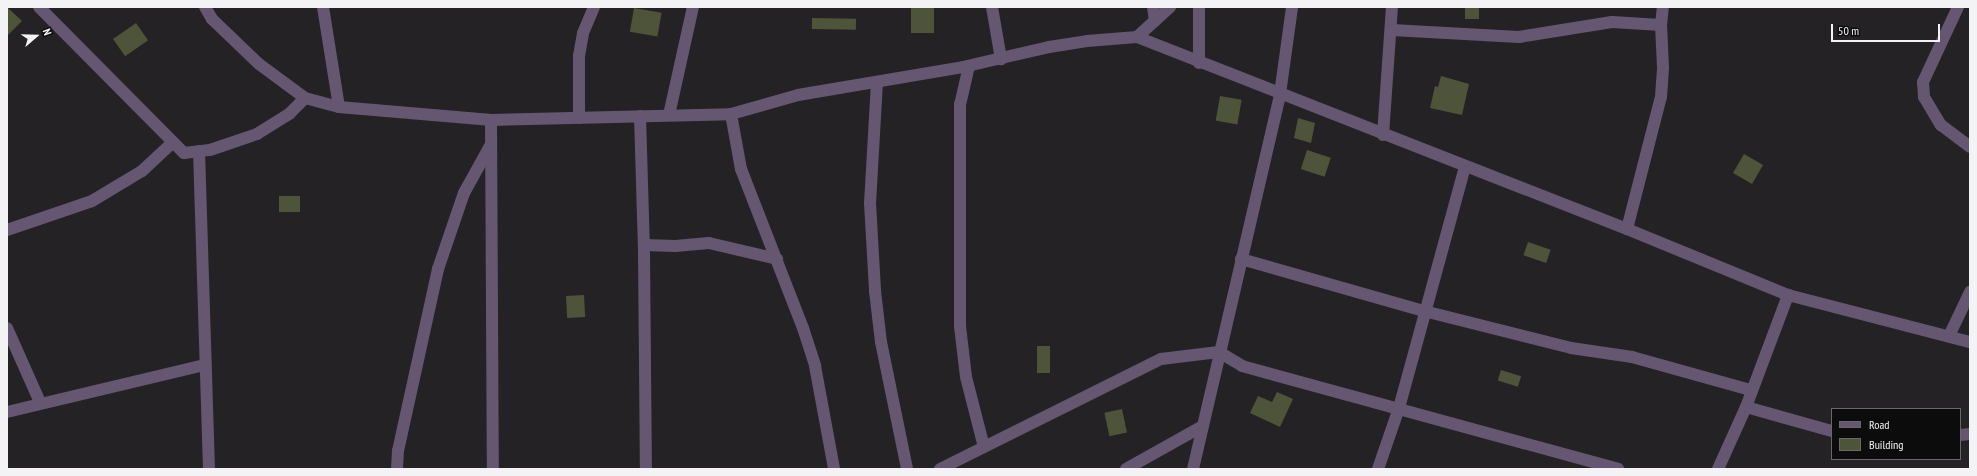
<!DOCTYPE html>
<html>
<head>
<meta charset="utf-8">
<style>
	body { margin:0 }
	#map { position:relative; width:1977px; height:476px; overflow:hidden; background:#242225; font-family:"PT Sans Narrow",sans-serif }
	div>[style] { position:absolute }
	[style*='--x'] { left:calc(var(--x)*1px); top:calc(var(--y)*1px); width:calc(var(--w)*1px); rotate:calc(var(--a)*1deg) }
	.building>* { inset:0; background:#4d543a; transform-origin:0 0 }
	.minor>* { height:12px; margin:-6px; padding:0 6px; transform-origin:6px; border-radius:6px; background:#655772 }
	span { translate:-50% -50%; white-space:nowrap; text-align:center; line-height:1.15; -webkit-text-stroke:3.5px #0d0c0d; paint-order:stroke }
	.frame { position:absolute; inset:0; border:8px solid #f3f2f4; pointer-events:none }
	.legend { position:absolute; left:1831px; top:408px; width:130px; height:52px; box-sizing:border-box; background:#0d0c0d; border:1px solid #696869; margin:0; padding:5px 7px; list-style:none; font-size:12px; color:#f3f2f4 }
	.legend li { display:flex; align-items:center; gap:8px; height:20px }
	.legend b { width:20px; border:1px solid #696869 }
	.north { position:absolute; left:16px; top:16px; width:40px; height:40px; -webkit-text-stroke:3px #0d0c0d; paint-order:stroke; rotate:70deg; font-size:11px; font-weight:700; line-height:16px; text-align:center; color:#f3f2f4 }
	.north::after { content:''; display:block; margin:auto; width:14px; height:18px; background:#f3f2f4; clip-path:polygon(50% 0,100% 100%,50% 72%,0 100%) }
	.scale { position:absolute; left:1831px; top:24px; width:109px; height:18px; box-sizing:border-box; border:2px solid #f3f2f4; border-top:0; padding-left:5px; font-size:12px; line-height:14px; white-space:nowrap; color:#f3f2f4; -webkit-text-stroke:3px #0d0c0d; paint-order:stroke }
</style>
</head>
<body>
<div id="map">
	<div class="building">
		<i style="clip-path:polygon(7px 7px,22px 21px,7px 36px)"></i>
		<i style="left:911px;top:7px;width:23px;height:26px"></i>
		<i style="left:1465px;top:7px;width:14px;height:12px"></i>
		<i style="left:634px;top:8px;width:28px;height:24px;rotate:10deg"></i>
		<i style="left:812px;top:18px;width:44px;height:11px;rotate:1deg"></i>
		<i style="left:136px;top:23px;width:21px;height:28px;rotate:55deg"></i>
		<i style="clip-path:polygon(1441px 76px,1469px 84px,1462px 115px,1430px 108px,1435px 86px,1438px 87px)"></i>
		<i style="left:1220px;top:96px;width:22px;height:25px;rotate:10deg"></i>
		<i style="clip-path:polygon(1298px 118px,1315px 123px,1311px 143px,1294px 138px)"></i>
		<i style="left:1307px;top:150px;width:25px;height:20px;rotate:18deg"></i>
		<i style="left:1744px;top:154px;width:22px;height:22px;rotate:30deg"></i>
		<i style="left:279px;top:196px;width:21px;height:16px"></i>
		<i style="left:1528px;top:242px;width:24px;height:14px;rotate:19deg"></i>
		<i style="left:584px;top:295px;width:22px;height:18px;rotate:87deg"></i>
		<i style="left:1037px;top:346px;width:13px;height:27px"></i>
		<i style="left:1501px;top:370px;width:21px;height:11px;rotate:17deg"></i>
		<i style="clip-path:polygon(1277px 392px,1293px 399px,1280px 427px,1250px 413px,1258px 396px,1272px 402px)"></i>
		<i style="left:1122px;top:409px;width:24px;height:18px;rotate:78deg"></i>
	</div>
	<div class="minor">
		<i style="--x:39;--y:7;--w:206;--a:45.2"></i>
		<i style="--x:184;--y:153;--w:26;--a:-7"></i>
		<i style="--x:210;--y:150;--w:50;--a:-18.8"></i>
		<i style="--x:257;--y:134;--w:39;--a:-32"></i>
		<i style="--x:290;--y:113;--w:21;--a:-45"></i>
		<i style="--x:205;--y:7;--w:14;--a:60"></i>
		<i style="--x:212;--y:19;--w:65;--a:43.8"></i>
		<i style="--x:259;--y:64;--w:57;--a:36.5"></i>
		<i style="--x:305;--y:98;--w:35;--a:15"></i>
		<i style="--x:339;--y:107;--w:153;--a:4.9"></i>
		<i style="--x:491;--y:120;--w:240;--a:-1.4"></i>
		<i style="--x:731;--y:114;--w:70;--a:-15.8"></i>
		<i style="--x:798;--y:95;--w:167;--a:-9.6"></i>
		<i style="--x:963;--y:67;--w:88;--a:-13.1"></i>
		<i style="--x:1049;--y:47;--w:38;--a:-9"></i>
		<i style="--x:1087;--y:41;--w:50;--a:-4.6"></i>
		<i style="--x:1137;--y:37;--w:526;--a:21.4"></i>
		<i style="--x:1627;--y:229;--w:174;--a:22.3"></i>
		<i style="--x:1788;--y:295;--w:188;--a:14.5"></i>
		<i style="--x:323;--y:7;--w:101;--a:80.9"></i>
		<i style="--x:992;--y:7;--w:53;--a:80.2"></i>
		<i style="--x:1153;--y:7;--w:14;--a:82"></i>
		<i style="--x:1958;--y:7;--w:83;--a:115"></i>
		<i style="--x:1923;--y:82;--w:15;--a:86"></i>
		<i style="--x:1924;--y:97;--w:33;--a:59"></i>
		<i style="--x:1941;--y:125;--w:36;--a:37"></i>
		<i style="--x:1392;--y:30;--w:127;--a:3.2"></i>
		<i style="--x:1519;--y:37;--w:94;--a:-9.2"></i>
		<i style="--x:1612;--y:22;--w:49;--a:3.5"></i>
		<i style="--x:1137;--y:37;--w:45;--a:-42.3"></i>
		<i style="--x:1199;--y:63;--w:56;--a:-90"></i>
		<i style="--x:969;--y:66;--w:39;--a:103"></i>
		<i style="--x:960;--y:104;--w:222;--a:90"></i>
		<i style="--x:960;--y:326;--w:51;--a:83.3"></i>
		<i style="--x:966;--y:377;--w:72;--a:75.6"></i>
		<i style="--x:877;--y:82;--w:121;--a:93.3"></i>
		<i style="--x:870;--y:203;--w:88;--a:86.7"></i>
		<i style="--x:875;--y:291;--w:51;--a:83.3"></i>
		<i style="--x:881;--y:342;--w:130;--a:78.4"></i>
		<i style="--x:731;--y:114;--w:56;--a:79.7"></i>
		<i style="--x:741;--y:169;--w:171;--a:68.7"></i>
		<i style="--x:803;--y:328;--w:40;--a:72"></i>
		<i style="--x:815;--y:366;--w:105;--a:79.5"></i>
		<i style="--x:669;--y:115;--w:111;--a:-77.5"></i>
		<i style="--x:640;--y:116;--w:135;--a:88.3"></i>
		<i style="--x:644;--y:251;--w:218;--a:89.5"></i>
		<i style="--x:579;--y:118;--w:62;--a:-90"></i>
		<i style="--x:579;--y:56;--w:23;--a:-80"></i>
		<i style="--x:583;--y:33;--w:28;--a:-67"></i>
		<i style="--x:491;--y:120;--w:349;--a:89.7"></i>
		<i style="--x:1383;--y:135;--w:128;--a:-86"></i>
		<i style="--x:199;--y:151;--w:318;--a:88.2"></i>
		<i style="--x:1627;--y:229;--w:136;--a:-75.6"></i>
		<i style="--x:1661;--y:97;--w:30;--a:-86"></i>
		<i style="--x:1663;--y:67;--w:42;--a:-92.7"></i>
		<i style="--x:1661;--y:25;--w:18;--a:-84"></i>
		<i style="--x:7;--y:230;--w:90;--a:-18.8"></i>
		<i style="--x:92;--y:201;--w:58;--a:-31"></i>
		<i style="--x:142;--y:171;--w:42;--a:-43.1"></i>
		<i style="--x:644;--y:245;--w:31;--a:2"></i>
		<i style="--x:675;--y:246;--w:34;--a:-5"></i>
		<i style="--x:709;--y:243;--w:70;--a:13.2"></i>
		<i style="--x:1241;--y:259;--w:190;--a:15.9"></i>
		<i style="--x:1424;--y:311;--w:152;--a:14.1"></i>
		<i style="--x:1571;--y:348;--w:62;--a:8.4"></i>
		<i style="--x:1632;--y:357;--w:123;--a:15.6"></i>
		<i style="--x:7;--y:328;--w:81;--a:66"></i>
		<i style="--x:1949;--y:336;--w:49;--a:-64.5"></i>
		<i style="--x:1746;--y:407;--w:89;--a:15.6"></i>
		<i style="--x:7;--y:412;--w:204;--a:-13.4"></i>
		<i style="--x:1960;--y:435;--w:10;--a:-6"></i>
		<i style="--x:397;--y:469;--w:18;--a:-87"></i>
		<i style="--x:398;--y:451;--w:186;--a:-77.6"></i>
		<i style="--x:438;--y:269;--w:80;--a:-71.1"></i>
		<i style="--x:464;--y:193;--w:54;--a:-61"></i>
		<i style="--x:940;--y:469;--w:247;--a:-26.5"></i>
		<i style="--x:1161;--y:359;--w:58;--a:-6.9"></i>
		<i style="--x:1219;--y:352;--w:27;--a:31"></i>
		<i style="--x:1242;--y:366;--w:390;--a:15.3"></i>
		<i style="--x:1126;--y:469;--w:88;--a:-29.2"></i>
		<i style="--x:1193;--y:469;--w:385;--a:-76.9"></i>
		<i style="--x:1280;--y:94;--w:88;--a:-82.1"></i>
		<i style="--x:1378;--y:469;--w:65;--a:-71"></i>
		<i style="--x:1399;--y:408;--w:250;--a:-74.7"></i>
		<i style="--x:1718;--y:469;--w:68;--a:-65.7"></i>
		<i style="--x:1746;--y:407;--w:120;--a:-69.4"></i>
	</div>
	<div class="frame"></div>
	<ul class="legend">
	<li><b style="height:5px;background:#655772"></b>Road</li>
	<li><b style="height:11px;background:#4d543a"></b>Building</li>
	</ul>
	<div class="north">N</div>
	<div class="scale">50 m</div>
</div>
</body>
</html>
